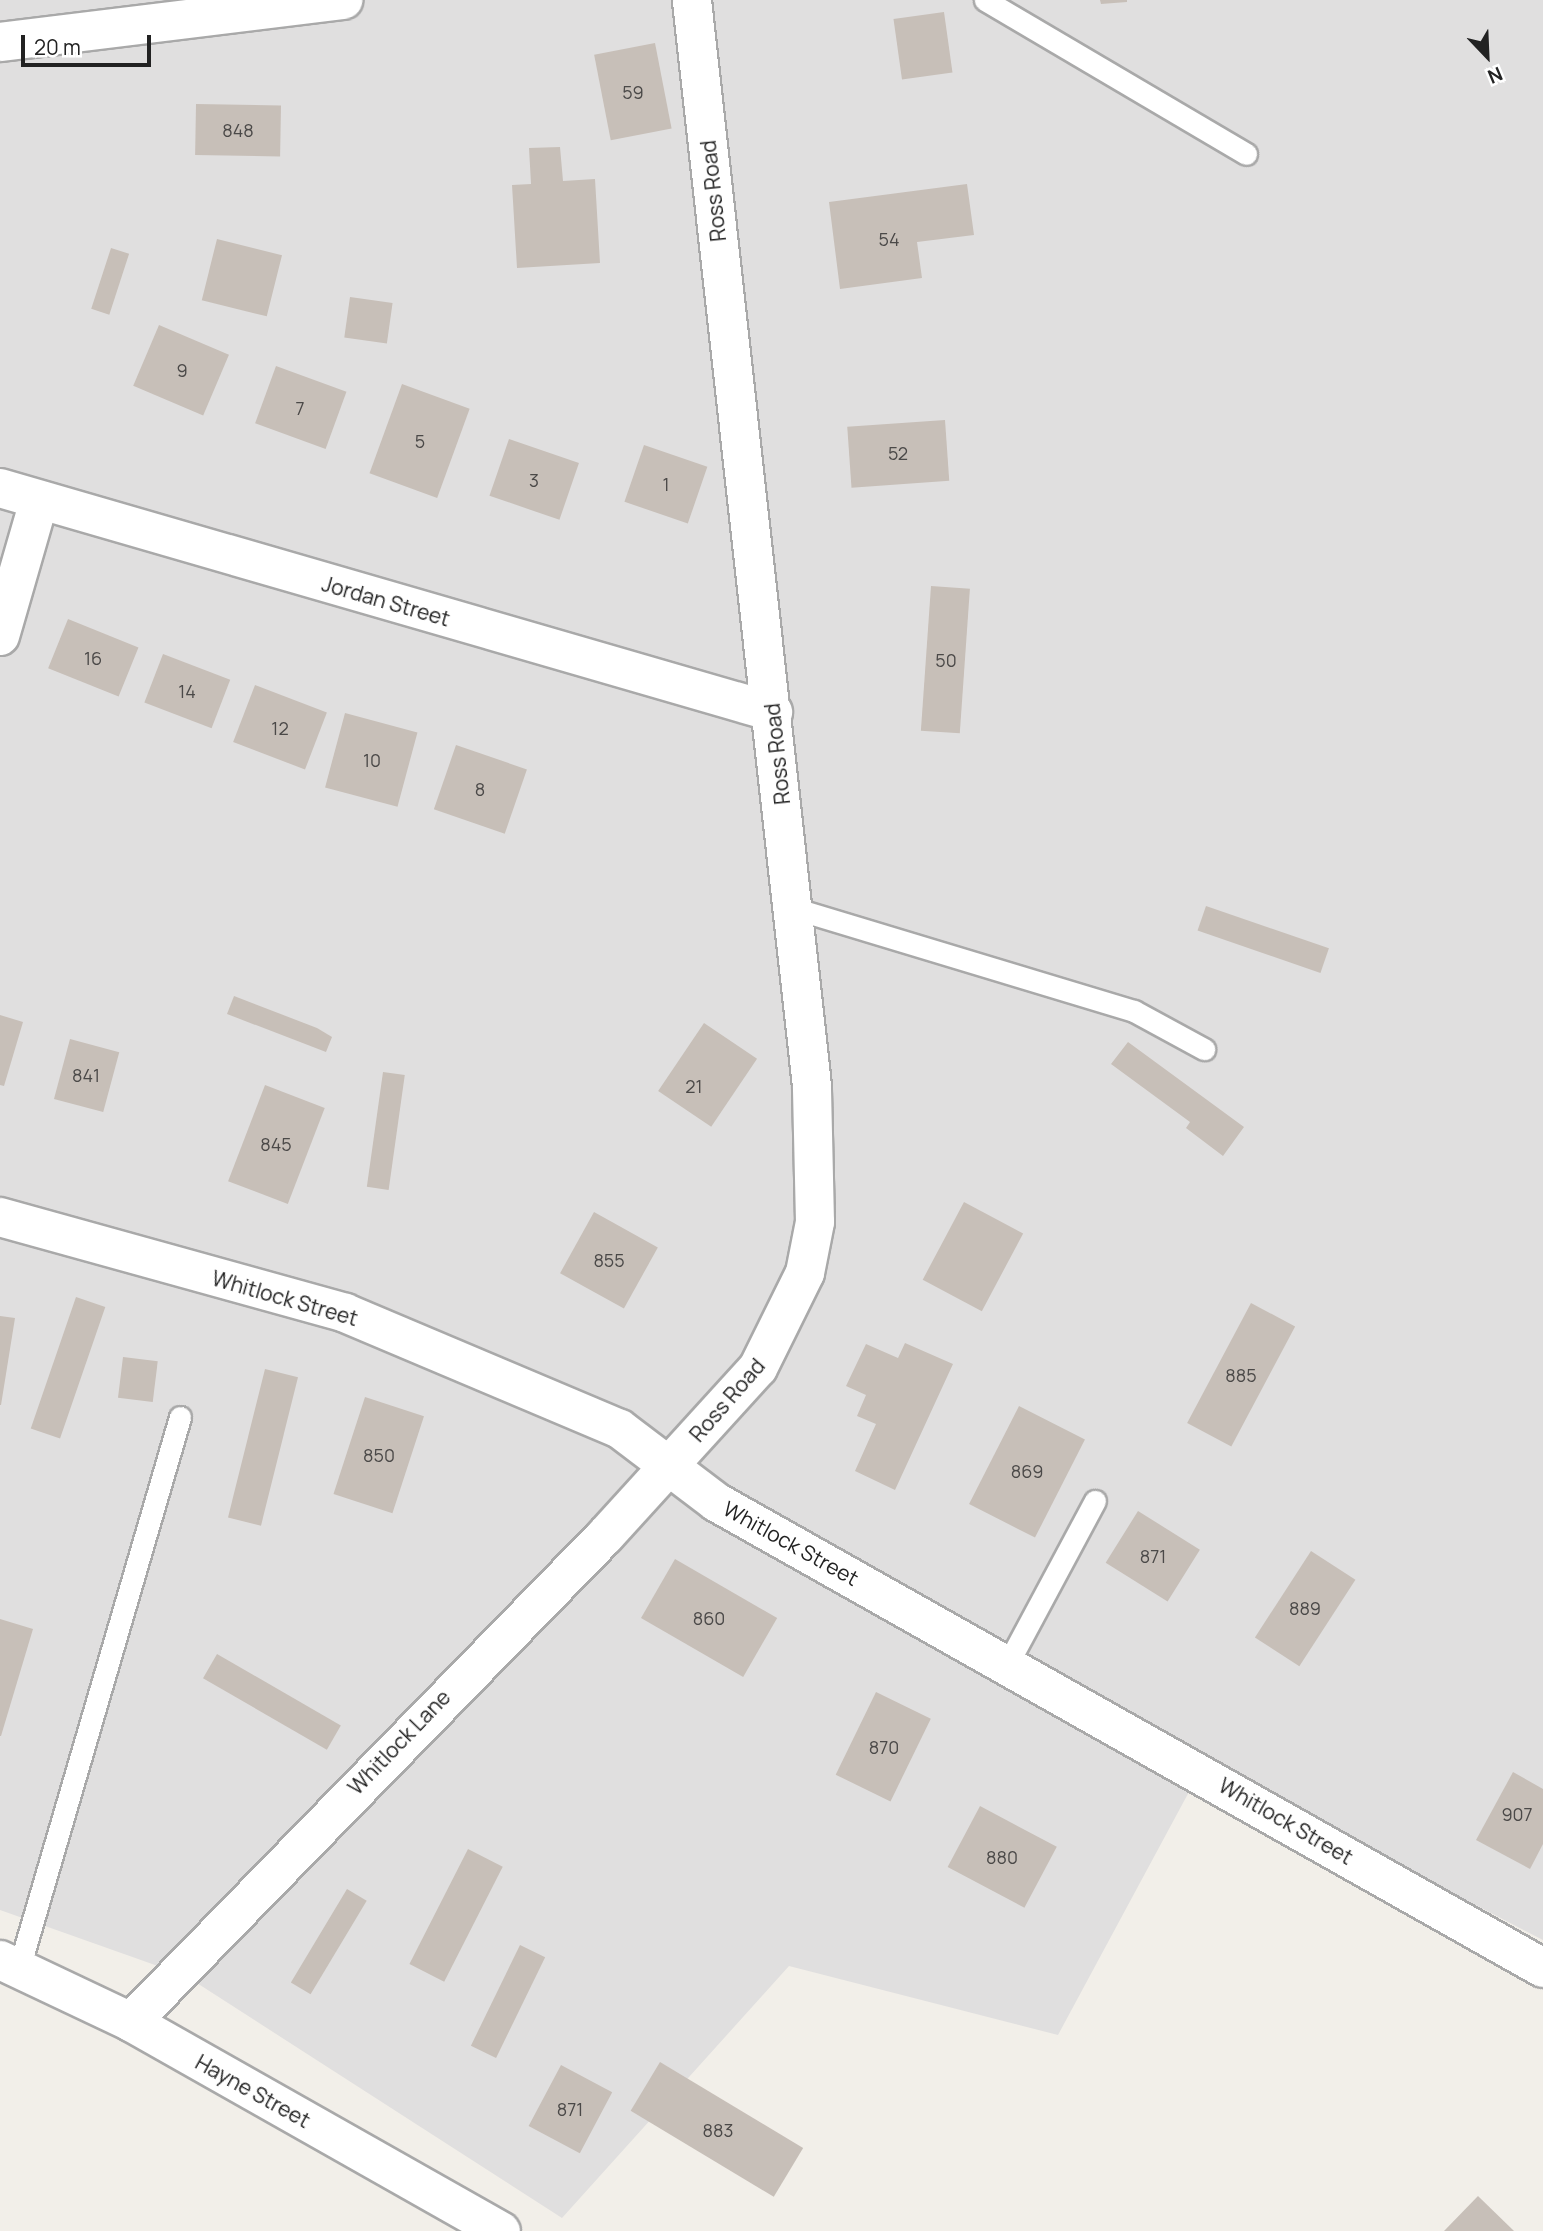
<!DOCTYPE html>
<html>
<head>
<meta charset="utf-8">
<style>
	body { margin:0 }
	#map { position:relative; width:1543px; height:2231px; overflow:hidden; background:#f2efe9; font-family:Manrope,sans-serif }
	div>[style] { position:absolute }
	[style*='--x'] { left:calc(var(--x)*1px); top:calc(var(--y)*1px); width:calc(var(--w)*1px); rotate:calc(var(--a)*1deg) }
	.residential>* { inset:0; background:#e0dfdf }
	.building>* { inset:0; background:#c7bfb8; transform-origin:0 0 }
	.roads { filter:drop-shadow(2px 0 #a9a9a9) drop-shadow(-2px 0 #a9a9a9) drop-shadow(0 2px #a9a9a9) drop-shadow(0 -2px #a9a9a9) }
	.service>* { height:21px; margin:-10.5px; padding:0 10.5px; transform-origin:10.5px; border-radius:10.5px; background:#fff }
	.minor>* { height:38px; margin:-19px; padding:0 19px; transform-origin:19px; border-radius:19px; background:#fff }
	.tertiary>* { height:38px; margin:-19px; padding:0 19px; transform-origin:19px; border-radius:19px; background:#fff }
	span { translate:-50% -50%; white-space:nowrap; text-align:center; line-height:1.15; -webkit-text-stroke:6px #fff; paint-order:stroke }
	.number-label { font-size:18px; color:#4b4948 }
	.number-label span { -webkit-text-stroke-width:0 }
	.street-label { font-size:21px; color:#222 }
	.north { position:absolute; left:1452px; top:21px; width:70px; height:70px; -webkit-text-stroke:5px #fff; paint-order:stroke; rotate:157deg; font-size:19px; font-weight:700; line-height:28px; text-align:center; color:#222 }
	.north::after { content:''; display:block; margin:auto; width:24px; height:32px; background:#222; clip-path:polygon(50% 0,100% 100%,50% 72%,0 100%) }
	.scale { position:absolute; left:21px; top:35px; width:130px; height:32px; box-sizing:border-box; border:4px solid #222; border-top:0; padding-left:9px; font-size:21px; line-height:24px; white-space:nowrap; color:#222; -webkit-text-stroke:5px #fff; paint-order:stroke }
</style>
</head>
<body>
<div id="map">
	<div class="residential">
		<i style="clip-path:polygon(0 0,1543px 0,1543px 1940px,1204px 1764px,1058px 2035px,789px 1966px,562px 2218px,186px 1976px,0 1910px)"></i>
	</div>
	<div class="building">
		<i style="clip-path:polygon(1100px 0,1127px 0,1127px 2px,1101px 4px)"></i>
		<i style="left:944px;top:12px;width:61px;height:51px;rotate:82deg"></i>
		<i style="left:655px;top:43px;width:87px;height:62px;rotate:79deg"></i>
		<i style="left:196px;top:104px;width:85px;height:51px;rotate:1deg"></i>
		<i style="clip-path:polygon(560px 147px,563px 181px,595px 179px,600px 263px,517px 268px,512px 185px,531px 184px,529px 148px)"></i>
		<i style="clip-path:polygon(967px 184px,974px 235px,917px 242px,922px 278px,840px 289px,829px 202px)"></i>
		<i style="left:217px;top:239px;width:67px;height:63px;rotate:14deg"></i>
		<i style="left:111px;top:248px;width:19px;height:64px;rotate:18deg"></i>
		<i style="left:350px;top:297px;width:43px;height:41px;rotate:8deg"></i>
		<i style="left:159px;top:325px;width:76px;height:66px;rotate:23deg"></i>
		<i style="left:276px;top:366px;width:75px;height:61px;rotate:20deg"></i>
		<i style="left:402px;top:384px;width:72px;height:95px;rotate:20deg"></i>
		<i style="left:945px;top:420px;width:61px;height:98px;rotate:86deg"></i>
		<i style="left:509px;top:439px;width:74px;height:60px;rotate:19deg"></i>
		<i style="left:644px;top:445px;width:67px;height:60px;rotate:19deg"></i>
		<i style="left:931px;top:586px;width:39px;height:145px;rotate:4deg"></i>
		<i style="left:68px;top:619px;width:76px;height:53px;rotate:22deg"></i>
		<i style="left:163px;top:654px;width:72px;height:52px;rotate:21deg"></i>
		<i style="left:255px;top:685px;width:77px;height:61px;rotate:21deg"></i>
		<i style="left:345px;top:713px;width:75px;height:77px;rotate:15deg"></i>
		<i style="left:456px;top:745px;width:75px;height:68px;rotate:19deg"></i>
		<i style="left:1206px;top:906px;width:130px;height:26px;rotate:19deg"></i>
		<i style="clip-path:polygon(234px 996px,317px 1028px,332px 1037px,326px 1052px,227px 1014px)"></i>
		<i style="clip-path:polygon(0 1015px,23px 1022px,4px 1086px,0 1085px)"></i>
		<i style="left:704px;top:1023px;width:64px;height:82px;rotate:34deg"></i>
		<i style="left:70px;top:1039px;width:51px;height:62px;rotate:15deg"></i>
		<i style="clip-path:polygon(1128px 1042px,1244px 1127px,1223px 1156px,1186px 1128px,1190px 1122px,1111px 1064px)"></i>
		<i style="left:383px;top:1072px;width:22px;height:116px;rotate:8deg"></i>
		<i style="left:265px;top:1085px;width:64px;height:103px;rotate:21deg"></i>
		<i style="left:964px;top:1202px;width:67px;height:88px;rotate:28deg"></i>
		<i style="left:594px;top:1212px;width:73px;height:70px;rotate:29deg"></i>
		<i style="left:76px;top:1297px;width:31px;height:139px;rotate:19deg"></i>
		<i style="left:1251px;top:1303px;width:50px;height:136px;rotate:28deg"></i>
		<i style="clip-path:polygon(0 1316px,15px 1318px,1px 1405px,0 1405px)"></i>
		<i style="clip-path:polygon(905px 1343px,953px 1364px,895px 1490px,855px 1471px,876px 1424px,857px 1416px,866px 1395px,846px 1386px,866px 1344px,898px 1358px)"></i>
		<i style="left:123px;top:1357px;width:35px;height:41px;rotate:7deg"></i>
		<i style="left:265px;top:1369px;width:34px;height:153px;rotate:14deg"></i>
		<i style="left:365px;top:1397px;width:62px;height:102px;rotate:18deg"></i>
		<i style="left:1019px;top:1406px;width:74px;height:110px;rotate:27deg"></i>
		<i style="left:1138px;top:1511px;width:73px;height:61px;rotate:32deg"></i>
		<i style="left:1311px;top:1551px;width:53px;height:103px;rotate:33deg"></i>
		<i style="left:675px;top:1559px;width:118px;height:68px;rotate:30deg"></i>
		<i style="clip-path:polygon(0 1619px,33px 1629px,1px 1736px,0 1736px)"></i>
		<i style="left:217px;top:1654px;width:143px;height:28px;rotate:30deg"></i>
		<i style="left:876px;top:1692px;width:61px;height:92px;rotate:26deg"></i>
		<i style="clip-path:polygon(1513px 1772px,1543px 1789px,1543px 1844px,1530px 1869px,1476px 1840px)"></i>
		<i style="left:980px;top:1806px;width:87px;height:69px;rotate:28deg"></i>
		<i style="left:468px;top:1849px;width:39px;height:129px;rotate:27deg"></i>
		<i style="left:347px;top:1889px;width:23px;height:109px;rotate:31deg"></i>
		<i style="left:520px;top:1945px;width:28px;height:112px;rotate:26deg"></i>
		<i style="left:660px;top:2062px;width:167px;height:57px;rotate:31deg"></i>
		<i style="left:561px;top:2065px;width:58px;height:69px;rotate:28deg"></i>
		<i style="clip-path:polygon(1478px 2196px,1514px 2231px,1444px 2231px)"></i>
	</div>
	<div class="roads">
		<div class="service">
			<i style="--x:985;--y:0;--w:303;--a:30.5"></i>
			<i style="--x:793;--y:908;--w:356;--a:16.8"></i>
			<i style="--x:1134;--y:1011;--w:80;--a:28.5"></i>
			<i style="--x:1008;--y:1663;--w:184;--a:-61.8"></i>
			<i style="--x:19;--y:1968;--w:574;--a:-73.71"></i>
		</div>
		<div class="minor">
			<i style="--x:0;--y:42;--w:346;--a:-7"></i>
			<i style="--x:0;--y:488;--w:805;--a:16.16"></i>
			<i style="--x:0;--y:636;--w:141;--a:-73.9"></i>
			<i style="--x:0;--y:1217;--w:358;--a:15.5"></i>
			<i style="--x:345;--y:1313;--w:298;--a:22.9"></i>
			<i style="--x:620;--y:1429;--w:121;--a:37.2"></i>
			<i style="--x:716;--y:1502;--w:949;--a:29.4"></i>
			<i style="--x:131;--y:2022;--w:679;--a:-45.72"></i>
			<i style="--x:605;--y:1536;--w:227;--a:-47.7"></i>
			<i style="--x:758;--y:1368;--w:106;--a:-63.7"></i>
			<i style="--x:805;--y:1273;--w:52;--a:-78.9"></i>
			<i style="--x:815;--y:1222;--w:136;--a:-91.3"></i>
			<i style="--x:812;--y:1086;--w:1093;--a:-96.31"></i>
		</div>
		<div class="tertiary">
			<i style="--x:0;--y:1960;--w:145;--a:25.3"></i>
			<i style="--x:131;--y:2022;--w:425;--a:29.5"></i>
		</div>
	</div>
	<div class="number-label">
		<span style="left:633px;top:92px">59</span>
		<span style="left:238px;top:130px">848</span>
		<span style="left:889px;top:239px">54</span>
		<span style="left:182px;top:370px">9</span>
		<span style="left:300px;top:408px">7</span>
		<span style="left:420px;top:441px">5</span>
		<span style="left:898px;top:453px">52</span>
		<span style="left:534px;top:480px">3</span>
		<span style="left:666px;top:484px">1</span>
		<span style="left:93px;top:658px">16</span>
		<span style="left:946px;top:660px">50</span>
		<span style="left:187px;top:691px">14</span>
		<span style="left:280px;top:728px">12</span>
		<span style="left:372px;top:760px">10</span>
		<span style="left:480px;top:789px">8</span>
		<span style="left:86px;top:1075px">841</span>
		<span style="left:694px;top:1086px">21</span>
		<span style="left:276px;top:1144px">845</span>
		<span style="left:609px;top:1260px">855</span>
		<span style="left:1241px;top:1375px">885</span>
		<span style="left:379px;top:1455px">850</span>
		<span style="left:1027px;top:1471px">869</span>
		<span style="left:1153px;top:1556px">871</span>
		<span style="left:1305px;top:1608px">889</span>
		<span style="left:709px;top:1618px">860</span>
		<span style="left:884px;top:1747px">870</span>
		<span style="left:1517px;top:1814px">907</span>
		<span style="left:1002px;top:1857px">880</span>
		<span style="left:570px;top:2109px">871</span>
		<span style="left:718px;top:2130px">883</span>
	</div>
	<div class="street-label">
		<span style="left:713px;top:191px;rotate:-96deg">Ross Road</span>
		<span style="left:386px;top:601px;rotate:16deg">Jordan Street</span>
		<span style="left:777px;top:754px;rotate:-96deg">Ross Road</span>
		<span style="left:285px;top:1298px;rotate:16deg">Whitlock Street</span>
		<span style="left:727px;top:1400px;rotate:-49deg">Ross Road</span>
		<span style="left:791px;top:1543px;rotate:29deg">Whitlock Street</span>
		<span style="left:399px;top:1742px;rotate:-46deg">Whitlock Lane</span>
		<span style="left:1286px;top:1821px;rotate:30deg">Whitlock Street</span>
		<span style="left:253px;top:2091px;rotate:29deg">Hayne Street</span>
	</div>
	<div class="north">N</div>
	<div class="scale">20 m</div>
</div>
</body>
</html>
